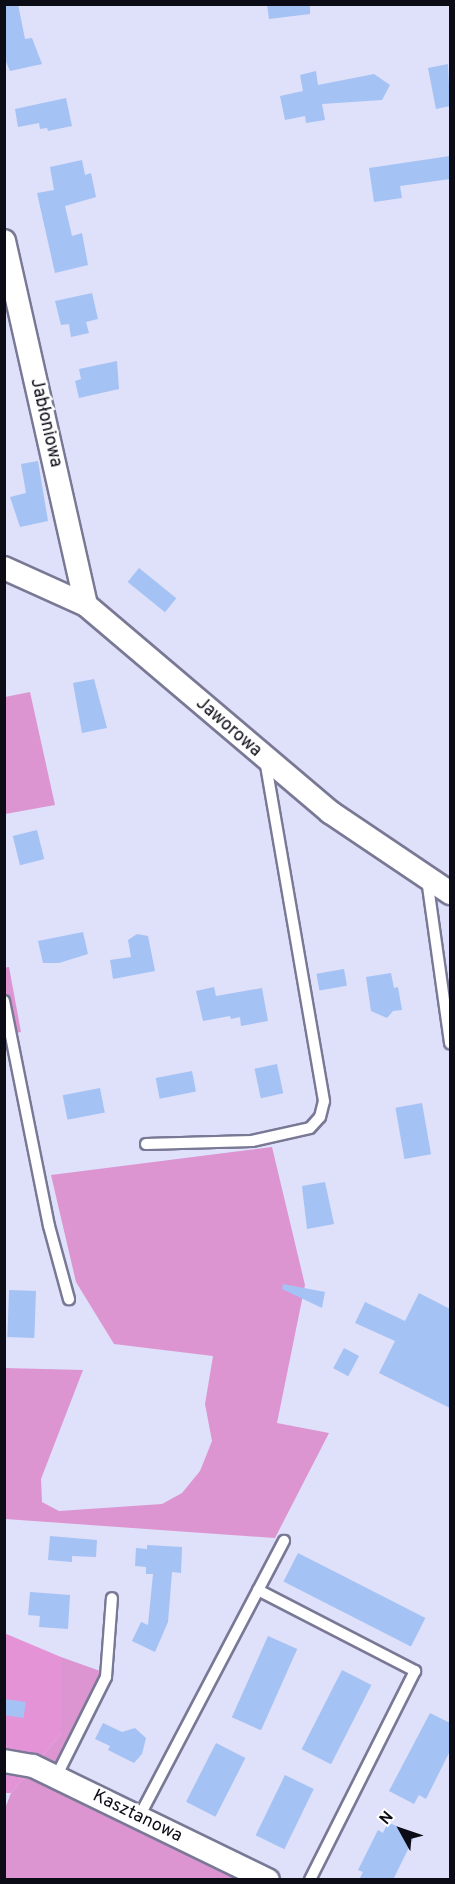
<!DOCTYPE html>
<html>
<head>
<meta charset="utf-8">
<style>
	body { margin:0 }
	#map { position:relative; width:455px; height:1884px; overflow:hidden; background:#dfe0fa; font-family:Overpass,sans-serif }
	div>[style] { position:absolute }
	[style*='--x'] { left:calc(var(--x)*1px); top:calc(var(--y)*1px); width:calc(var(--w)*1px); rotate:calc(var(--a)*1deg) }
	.green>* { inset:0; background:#dc95d1 }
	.forest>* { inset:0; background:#e493d7 }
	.building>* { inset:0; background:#a4c2f4; transform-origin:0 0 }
	.roads { filter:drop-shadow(2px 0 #797996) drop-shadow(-2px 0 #797996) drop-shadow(0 2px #797996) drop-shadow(0 -2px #797996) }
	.service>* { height:10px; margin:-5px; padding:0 5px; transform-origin:5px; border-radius:5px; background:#fff }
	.minor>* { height:22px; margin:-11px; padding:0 11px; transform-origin:11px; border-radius:11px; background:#fff }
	span { translate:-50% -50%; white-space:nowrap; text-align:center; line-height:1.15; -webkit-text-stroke:4.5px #fff; paint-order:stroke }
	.street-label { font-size:18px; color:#0c0c17 }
	.frame { position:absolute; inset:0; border:6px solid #0c0c17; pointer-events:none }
	.north { position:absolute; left:371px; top:1800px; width:60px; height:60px; -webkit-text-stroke:4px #fff; paint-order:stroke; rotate:310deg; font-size:16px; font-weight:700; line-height:24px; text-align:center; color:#0c0c17 }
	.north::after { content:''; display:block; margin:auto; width:21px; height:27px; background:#0c0c17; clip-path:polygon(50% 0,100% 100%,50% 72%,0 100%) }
</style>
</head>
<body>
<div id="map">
	<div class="green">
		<i style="clip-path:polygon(30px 692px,55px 805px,5px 814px,5px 697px)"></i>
		<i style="clip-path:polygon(9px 967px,21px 1032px,5px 1035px,4px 968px)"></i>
		<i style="clip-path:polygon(272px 1147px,305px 1285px,277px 1423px,329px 1433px,275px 1538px,5px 1519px,4px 1368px,83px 1370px,41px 1479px,42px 1502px,59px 1511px,162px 1504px,182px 1493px,200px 1471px,212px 1441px,205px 1404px,213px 1356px,114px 1344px,76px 1282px,51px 1175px)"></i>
		<i style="clip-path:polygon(61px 1657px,103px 1672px,47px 1784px,243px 1879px,5px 1879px,4px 1811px,11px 1793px,61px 1734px)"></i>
	</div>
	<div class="forest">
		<i style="clip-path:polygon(4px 1633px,61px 1657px,61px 1734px,11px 1793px,4px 1793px)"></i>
	</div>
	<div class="building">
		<i style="clip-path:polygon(4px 4px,18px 4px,25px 39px,32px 38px,42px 64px,10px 71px,4px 57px)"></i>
		<i style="clip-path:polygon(267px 4px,310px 4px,310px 14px,269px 19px)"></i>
		<i style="clip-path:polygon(448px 64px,450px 106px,436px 109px,428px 68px)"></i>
		<i style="clip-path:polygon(316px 71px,318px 85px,374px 74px,390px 85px,382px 100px,322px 104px,325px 120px,306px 123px,305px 116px,285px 120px,280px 96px,303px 91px,300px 75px)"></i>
		<i style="clip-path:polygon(66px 98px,72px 126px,48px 131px,47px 128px,40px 129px,39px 123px,18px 127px,15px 109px)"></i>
		<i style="clip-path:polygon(450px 156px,450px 179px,400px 186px,402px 198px,374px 202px,369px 168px)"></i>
		<i style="clip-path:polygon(82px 160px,85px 175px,91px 173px,96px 197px,65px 206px,72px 236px,82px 233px,88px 265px,55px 273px,37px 193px,54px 190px,50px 167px)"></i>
		<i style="clip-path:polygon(92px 293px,98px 319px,86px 322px,89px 333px,71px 337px,69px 324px,61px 325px,55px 301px)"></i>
		<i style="clip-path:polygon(117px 361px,119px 389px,79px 398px,75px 381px,81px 379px,79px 369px)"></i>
		<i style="clip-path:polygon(38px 461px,48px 521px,20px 527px,10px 497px,26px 493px,21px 464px)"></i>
		<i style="left:139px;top:568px;width:48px;height:18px;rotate:39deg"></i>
		<i style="clip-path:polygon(94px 679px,107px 728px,82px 733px,73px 683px)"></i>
		<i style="left:37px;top:830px;width:30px;height:25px;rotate:76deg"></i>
		<i style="clip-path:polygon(83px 932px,88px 954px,59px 963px,43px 963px,38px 941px)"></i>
		<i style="clip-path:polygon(137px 934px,148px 936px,155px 971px,113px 979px,110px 960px,131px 957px,128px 940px)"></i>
		<i style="left:344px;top:969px;width:17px;height:28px;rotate:80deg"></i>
		<i style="clip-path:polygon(391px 973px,394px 988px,398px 987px,402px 1010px,393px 1011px,387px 1018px,371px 1011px,366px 977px)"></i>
		<i style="clip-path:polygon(214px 987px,216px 996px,262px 988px,268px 1021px,241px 1026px,240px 1017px,231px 1019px,230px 1016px,203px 1021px,196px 991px)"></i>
		<i style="left:277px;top:1064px;width:30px;height:23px;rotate:78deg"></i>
		<i style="left:192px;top:1071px;width:21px;height:37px;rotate:79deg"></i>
		<i style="left:100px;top:1088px;width:25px;height:38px;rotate:79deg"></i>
		<i style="left:422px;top:1103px;width:52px;height:27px;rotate:80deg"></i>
		<i style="clip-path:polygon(325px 1182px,334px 1224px,307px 1229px,302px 1186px)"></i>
		<i style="clip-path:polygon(283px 1284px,325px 1292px,322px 1308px,282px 1289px)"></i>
		<i style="left:9px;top:1290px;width:27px;height:47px;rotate:2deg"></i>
		<i style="clip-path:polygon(419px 1293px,450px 1309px,450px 1408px,379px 1373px,395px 1341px,355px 1323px,365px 1302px,405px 1321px)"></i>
		<i style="left:344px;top:1348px;width:17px;height:23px;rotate:28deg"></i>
		<i style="clip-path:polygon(50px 1536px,97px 1540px,96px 1557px,72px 1556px,72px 1562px,48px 1560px)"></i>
		<i style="clip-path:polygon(147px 1545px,182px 1547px,181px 1573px,172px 1572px,168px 1622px,155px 1652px,132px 1641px,141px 1622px,148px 1625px,153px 1574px,146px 1574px,146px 1567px,135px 1566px,136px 1548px,147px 1549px)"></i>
		<i style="left:298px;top:1553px;width:143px;height:32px;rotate:27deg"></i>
		<i style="clip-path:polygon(30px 1592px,70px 1595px,68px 1629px,39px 1627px,40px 1616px,28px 1615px)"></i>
		<i style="left:268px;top:1636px;width:32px;height:89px;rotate:24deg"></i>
		<i style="left:342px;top:1670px;width:33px;height:89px;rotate:27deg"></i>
		<i style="left:4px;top:1699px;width:22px;height:16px;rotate:8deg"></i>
		<i style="clip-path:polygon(430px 1713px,450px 1723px,450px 1751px,426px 1799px,419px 1795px,414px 1804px,389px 1791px)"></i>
		<i style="clip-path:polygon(103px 1723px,122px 1732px,135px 1728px,146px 1738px,142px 1754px,134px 1763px,108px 1750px,110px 1746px,95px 1739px)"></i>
		<i style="left:216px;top:1743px;width:33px;height:66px;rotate:27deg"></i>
		<i style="left:285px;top:1775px;width:32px;height:67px;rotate:26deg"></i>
		<i style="clip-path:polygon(388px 1822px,415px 1835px,393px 1880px,359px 1880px,363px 1872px,358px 1870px,378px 1830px,383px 1833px)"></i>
	</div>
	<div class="roads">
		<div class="service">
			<i style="--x:427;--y:879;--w:166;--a:82"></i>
			<i style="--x:4;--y:1001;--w:229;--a:78.7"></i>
			<i style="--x:49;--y:1226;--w:76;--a:74.7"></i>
			<i style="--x:146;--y:1144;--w:106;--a:-1.6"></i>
			<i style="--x:252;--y:1141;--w:59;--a:-12.6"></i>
			<i style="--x:310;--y:1128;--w:15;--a:-48"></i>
			<i style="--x:320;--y:1117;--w:16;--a:-76"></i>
			<i style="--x:324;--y:1101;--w:346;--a:-99.8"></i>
			<i style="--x:258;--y:1590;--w:177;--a:27.3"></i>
			<i style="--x:415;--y:1671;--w:234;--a:116.7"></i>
			<i style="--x:56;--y:1777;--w:112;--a:-63.4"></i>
			<i style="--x:106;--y:1677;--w:79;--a:-85.7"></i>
			<i style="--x:139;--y:1817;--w:312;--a:-62.3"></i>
		</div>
		<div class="minor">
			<i style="--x:4;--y:241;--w:373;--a:77.3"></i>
			<i style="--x:4;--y:568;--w:90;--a:24.3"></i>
			<i style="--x:86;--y:605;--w:320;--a:40.3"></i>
			<i style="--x:330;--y:812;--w:145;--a:34"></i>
			<i style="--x:4;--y:1761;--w:29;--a:10"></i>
			<i style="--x:33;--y:1766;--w:261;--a:25.9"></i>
		</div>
	</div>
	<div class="street-label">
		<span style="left:45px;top:423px;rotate:77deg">Jabłoniowa</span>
		<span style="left:228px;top:728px;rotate:41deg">Jaworowa</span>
		<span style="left:137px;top:1817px;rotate:26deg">Kasztanowa</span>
	</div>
	<div class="frame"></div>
	<div class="north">N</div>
</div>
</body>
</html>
